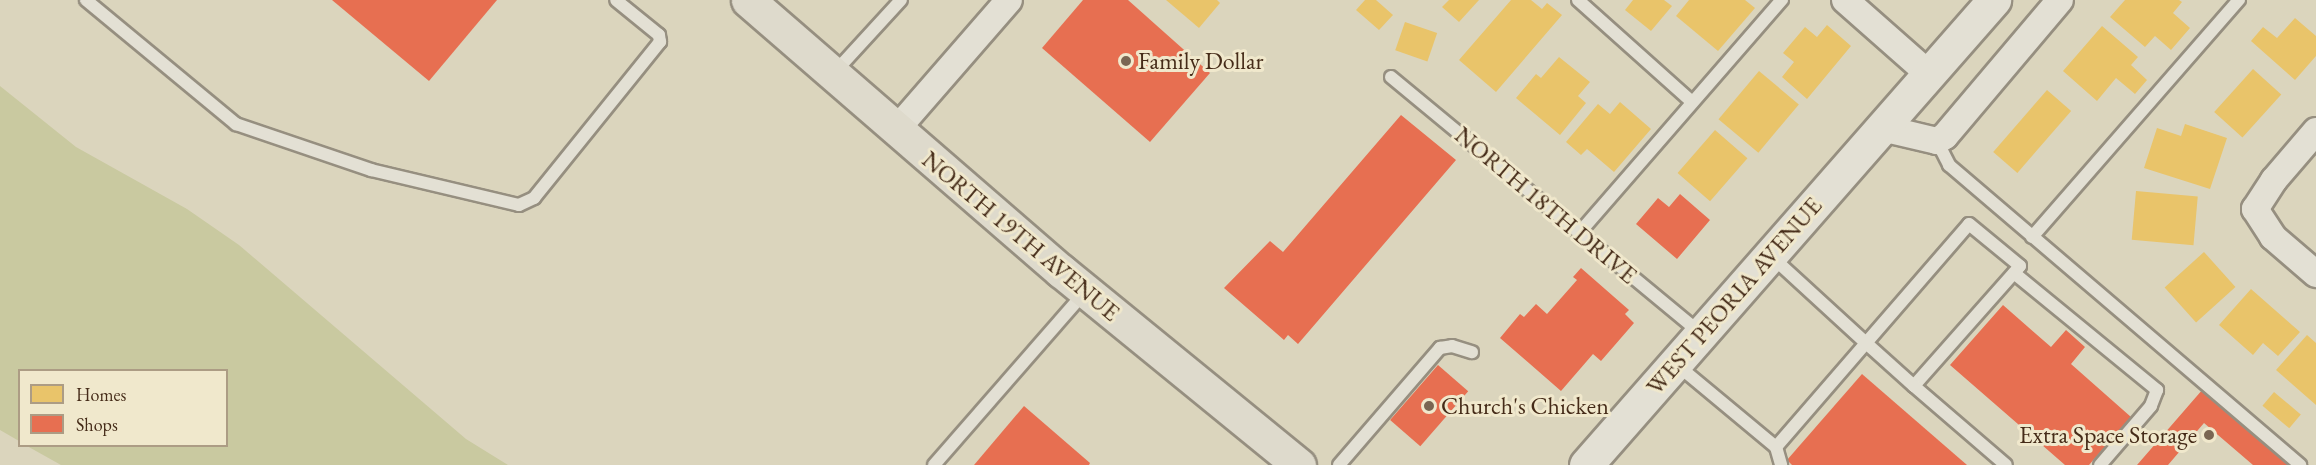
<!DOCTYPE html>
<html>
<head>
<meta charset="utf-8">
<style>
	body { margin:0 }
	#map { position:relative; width:2316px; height:465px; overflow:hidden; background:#dbd5bd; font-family:"EB Garamond",serif }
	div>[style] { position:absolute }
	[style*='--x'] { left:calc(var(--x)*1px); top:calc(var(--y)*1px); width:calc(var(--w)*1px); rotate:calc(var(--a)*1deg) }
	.green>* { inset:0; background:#c9c9a0 }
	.homes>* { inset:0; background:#e9c46a; transform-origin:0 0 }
	.shops>* { inset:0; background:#e76f51; transform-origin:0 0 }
	.roads { filter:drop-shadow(2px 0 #968f80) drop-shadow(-2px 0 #968f80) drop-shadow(0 2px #968f80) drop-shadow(0 -2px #968f80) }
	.lane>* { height:12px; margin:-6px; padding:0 6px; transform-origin:6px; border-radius:6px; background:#e3e0d4 }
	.street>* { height:26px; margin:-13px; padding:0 13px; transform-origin:13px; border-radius:13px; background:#e3e0d4 }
	.secondary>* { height:33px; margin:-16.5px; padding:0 16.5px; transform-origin:16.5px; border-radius:16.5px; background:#e3e0d4 }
	.primary>* { height:33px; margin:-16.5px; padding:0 16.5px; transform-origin:16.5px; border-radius:16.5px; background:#dedacc }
	.dots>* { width:16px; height:16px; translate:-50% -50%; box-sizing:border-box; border:3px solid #f0e8cc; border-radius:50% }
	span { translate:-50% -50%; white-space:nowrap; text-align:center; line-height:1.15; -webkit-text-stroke:6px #f0e8cc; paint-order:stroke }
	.poi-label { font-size:24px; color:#452b18 }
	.left { translate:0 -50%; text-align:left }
	.right { translate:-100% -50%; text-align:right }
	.street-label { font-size:24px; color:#452b18 }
	.legend { position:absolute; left:18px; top:369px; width:210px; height:78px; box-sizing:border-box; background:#f0e8cc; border:2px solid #ac9c84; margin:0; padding:8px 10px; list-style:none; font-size:18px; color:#452b18 }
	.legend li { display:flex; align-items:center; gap:12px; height:30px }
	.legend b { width:30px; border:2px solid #ac9c84 }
</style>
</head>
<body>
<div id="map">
	<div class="green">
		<i style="clip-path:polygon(0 86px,76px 147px,187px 209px,239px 245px,466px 439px,508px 465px,61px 465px,27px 446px,226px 446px,226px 370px,20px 370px,19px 441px,0 430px)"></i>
	</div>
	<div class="homes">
		<i style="clip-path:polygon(1166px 0,1217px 0,1220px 3px,1199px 28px)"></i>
		<i style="clip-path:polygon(1365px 0,1376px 0,1393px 15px,1379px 30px,1356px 10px)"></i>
		<i style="clip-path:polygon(1449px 0,1479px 0,1459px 22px,1442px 7px)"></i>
		<i style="clip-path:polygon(1511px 0,1531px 0,1542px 9px,1547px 3px,1562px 15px,1496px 92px,1459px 60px)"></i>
		<i style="clip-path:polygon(1633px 0,1664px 0,1672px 6px,1651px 31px,1625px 10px)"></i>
		<i style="clip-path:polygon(1689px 0,1745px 0,1755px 8px,1718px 51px,1676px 16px)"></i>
		<i style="clip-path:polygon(2125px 0,2179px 0,2182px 2px,2173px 13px,2190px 28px,2171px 50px,2155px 36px,2145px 47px,2110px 17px)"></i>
		<i style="clip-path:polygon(2295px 18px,2316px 36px,2316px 56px,2295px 80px,2251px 41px,2263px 27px,2277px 38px)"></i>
		<i style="left:1405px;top:22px;width:34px;height:30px;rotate:19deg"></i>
		<i style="clip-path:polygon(1827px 25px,1851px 46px,1807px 99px,1782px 77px,1794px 62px,1783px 53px,1805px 27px,1817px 37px)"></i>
		<i style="clip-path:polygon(2102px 26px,2138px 57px,2131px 65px,2147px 80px,2135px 94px,2116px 78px,2097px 101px,2063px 71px)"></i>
		<i style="clip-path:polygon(1559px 57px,1590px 82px,1578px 96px,1586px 103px,1560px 135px,1516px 98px,1536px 74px,1541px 78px)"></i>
		<i style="left:2253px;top:69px;width:38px;height:58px;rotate:42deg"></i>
		<i style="left:1759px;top:71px;width:52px;height:63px;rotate:40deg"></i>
		<i style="left:2047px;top:90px;width:32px;height:82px;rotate:41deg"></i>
		<i style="clip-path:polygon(1620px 102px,1651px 129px,1614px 172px,1587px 149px,1581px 155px,1566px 142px,1598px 104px,1610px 114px)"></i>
		<i style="clip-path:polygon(2185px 124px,2227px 138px,2210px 189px,2144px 168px,2157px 128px,2181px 136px)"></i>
		<i style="left:1715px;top:130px;width:43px;height:57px;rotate:41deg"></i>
		<i style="left:2136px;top:191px;width:62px;height:49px;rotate:5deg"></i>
		<i style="left:2204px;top:252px;width:47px;height:53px;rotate:48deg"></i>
		<i style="clip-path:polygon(2251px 289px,2300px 332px,2278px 356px,2263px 343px,2253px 355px,2219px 325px)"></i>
		<i style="clip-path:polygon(2307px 335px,2316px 343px,2316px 405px,2276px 370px)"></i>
		<i style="left:2274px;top:392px;width:35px;height:18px;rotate:40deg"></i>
	</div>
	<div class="shops">
		<i style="clip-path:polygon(332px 0,497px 0,429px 81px)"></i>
		<i style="clip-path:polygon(1083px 0,1128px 0,1210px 73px,1150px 142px,1042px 48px)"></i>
		<i style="clip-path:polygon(1401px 115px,1456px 160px,1298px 344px,1288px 335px,1284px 340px,1224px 288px,1270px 241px,1283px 252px)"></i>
		<i style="clip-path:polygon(1680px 194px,1710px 220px,1677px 259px,1636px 224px,1658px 198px,1669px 207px)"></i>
		<i style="clip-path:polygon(1581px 268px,1629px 310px,1625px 314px,1634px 323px,1601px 361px,1593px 354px,1561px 391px,1500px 338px,1520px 314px,1524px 317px,1536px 304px,1547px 314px,1577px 280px,1573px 277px)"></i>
		<i style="clip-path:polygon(2003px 305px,2051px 347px,2066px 330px,2085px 347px,2071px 364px,2131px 417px,2089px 465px,2065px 465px,1950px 365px)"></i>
		<i style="left:1438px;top:365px;width:40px;height:73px;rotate:41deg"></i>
		<i style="clip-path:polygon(1862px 374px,1967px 465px,1792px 465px,1787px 460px)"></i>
		<i style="clip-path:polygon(2203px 389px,2291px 465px,2253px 465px,2204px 423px,2168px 465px,2137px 465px)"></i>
		<i style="clip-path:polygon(1024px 406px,1090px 463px,1089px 465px,974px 465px)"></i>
	</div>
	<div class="roads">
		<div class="lane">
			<i style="--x:86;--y:0;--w:195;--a:39.6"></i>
			<i style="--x:236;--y:124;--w:143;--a:18.8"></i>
			<i style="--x:371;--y:170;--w:152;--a:13.3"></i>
			<i style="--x:519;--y:205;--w:17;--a:-25"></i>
			<i style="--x:534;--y:198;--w:201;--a:-51.1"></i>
			<i style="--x:660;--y:42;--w:7;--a:-98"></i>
			<i style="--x:659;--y:35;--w:55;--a:-140.9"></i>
			<i style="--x:1578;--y:0;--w:153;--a:41.8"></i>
			<i style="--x:834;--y:73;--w:99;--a:-47.5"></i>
			<i style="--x:1391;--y:77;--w:401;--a:39.6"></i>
			<i style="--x:1937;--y:141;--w:27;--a:63"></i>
			<i style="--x:1949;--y:165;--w:462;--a:40.5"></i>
			<i style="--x:1969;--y:224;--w:66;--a:39.5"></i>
			<i style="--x:2020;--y:266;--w:160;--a:131.5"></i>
			<i style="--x:1914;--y:386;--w:64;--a:-138.1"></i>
			<i style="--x:1866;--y:343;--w:157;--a:-49.1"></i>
			<i style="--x:1580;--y:232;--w:308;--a:-49"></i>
			<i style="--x:2032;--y:237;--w:315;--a:-48.9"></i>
			<i style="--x:2014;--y:273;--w:185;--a:39.3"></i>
			<i style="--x:2157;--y:390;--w:17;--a:111"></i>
			<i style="--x:2151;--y:406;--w:78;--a:130.8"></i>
			<i style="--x:1676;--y:364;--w:130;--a:39.7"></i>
			<i style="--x:1776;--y:447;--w:138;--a:-49.1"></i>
			<i style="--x:1866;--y:343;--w:129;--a:-137.5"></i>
			<i style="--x:1914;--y:386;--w:121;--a:40.7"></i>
			<i style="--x:1776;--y:447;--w:19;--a:74"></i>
			<i style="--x:934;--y:465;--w:230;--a:-48.9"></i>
			<i style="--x:1339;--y:465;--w:155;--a:-49.2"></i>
			<i style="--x:1440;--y:348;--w:12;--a:-9"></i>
			<i style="--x:1452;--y:346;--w:21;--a:17"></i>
		</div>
		<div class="street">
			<i style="--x:1845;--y:0;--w:113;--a:41.4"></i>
			<i style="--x:1882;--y:128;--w:57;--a:13.3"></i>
			<i style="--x:1937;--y:141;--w:9;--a:-32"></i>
			<i style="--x:1945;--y:136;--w:178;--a:-49.8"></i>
			<i style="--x:896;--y:130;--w:172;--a:-49"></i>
			<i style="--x:2316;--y:131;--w:65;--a:130.6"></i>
			<i style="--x:2274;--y:180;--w:35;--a:123"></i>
			<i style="--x:2255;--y:209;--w:33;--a:57"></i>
			<i style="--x:2273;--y:237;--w:57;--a:40.7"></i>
		</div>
		<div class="secondary">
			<i style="--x:1586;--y:465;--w:619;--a:-48.74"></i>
		</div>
		<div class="primary">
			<i style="--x:748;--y:0;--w:414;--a:40.9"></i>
			<i style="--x:1061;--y:271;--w:307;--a:39.2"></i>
		</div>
	</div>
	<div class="dots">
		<i style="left:1126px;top:61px;background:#7a6652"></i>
		<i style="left:1429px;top:406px;background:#7a6652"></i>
		<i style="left:2209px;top:435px;background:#7a6652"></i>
	</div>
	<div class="poi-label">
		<span class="left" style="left:1138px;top:61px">Family Dollar</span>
		<span class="left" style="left:1441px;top:406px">Church's Chicken</span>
		<span class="right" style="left:2197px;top:435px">Extra Space Storage</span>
	</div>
	<div class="street-label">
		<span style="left:1546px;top:205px;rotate:40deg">NORTH 18TH DRIVE</span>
		<span style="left:1021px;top:236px;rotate:40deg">NORTH 19TH AVENUE</span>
		<span style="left:1734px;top:296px;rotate:-49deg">WEST PEORIA AVENUE</span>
	</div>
	<ul class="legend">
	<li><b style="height:16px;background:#e9c46a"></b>Homes</li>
	<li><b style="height:16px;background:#e76f51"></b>Shops</li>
	</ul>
</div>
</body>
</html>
